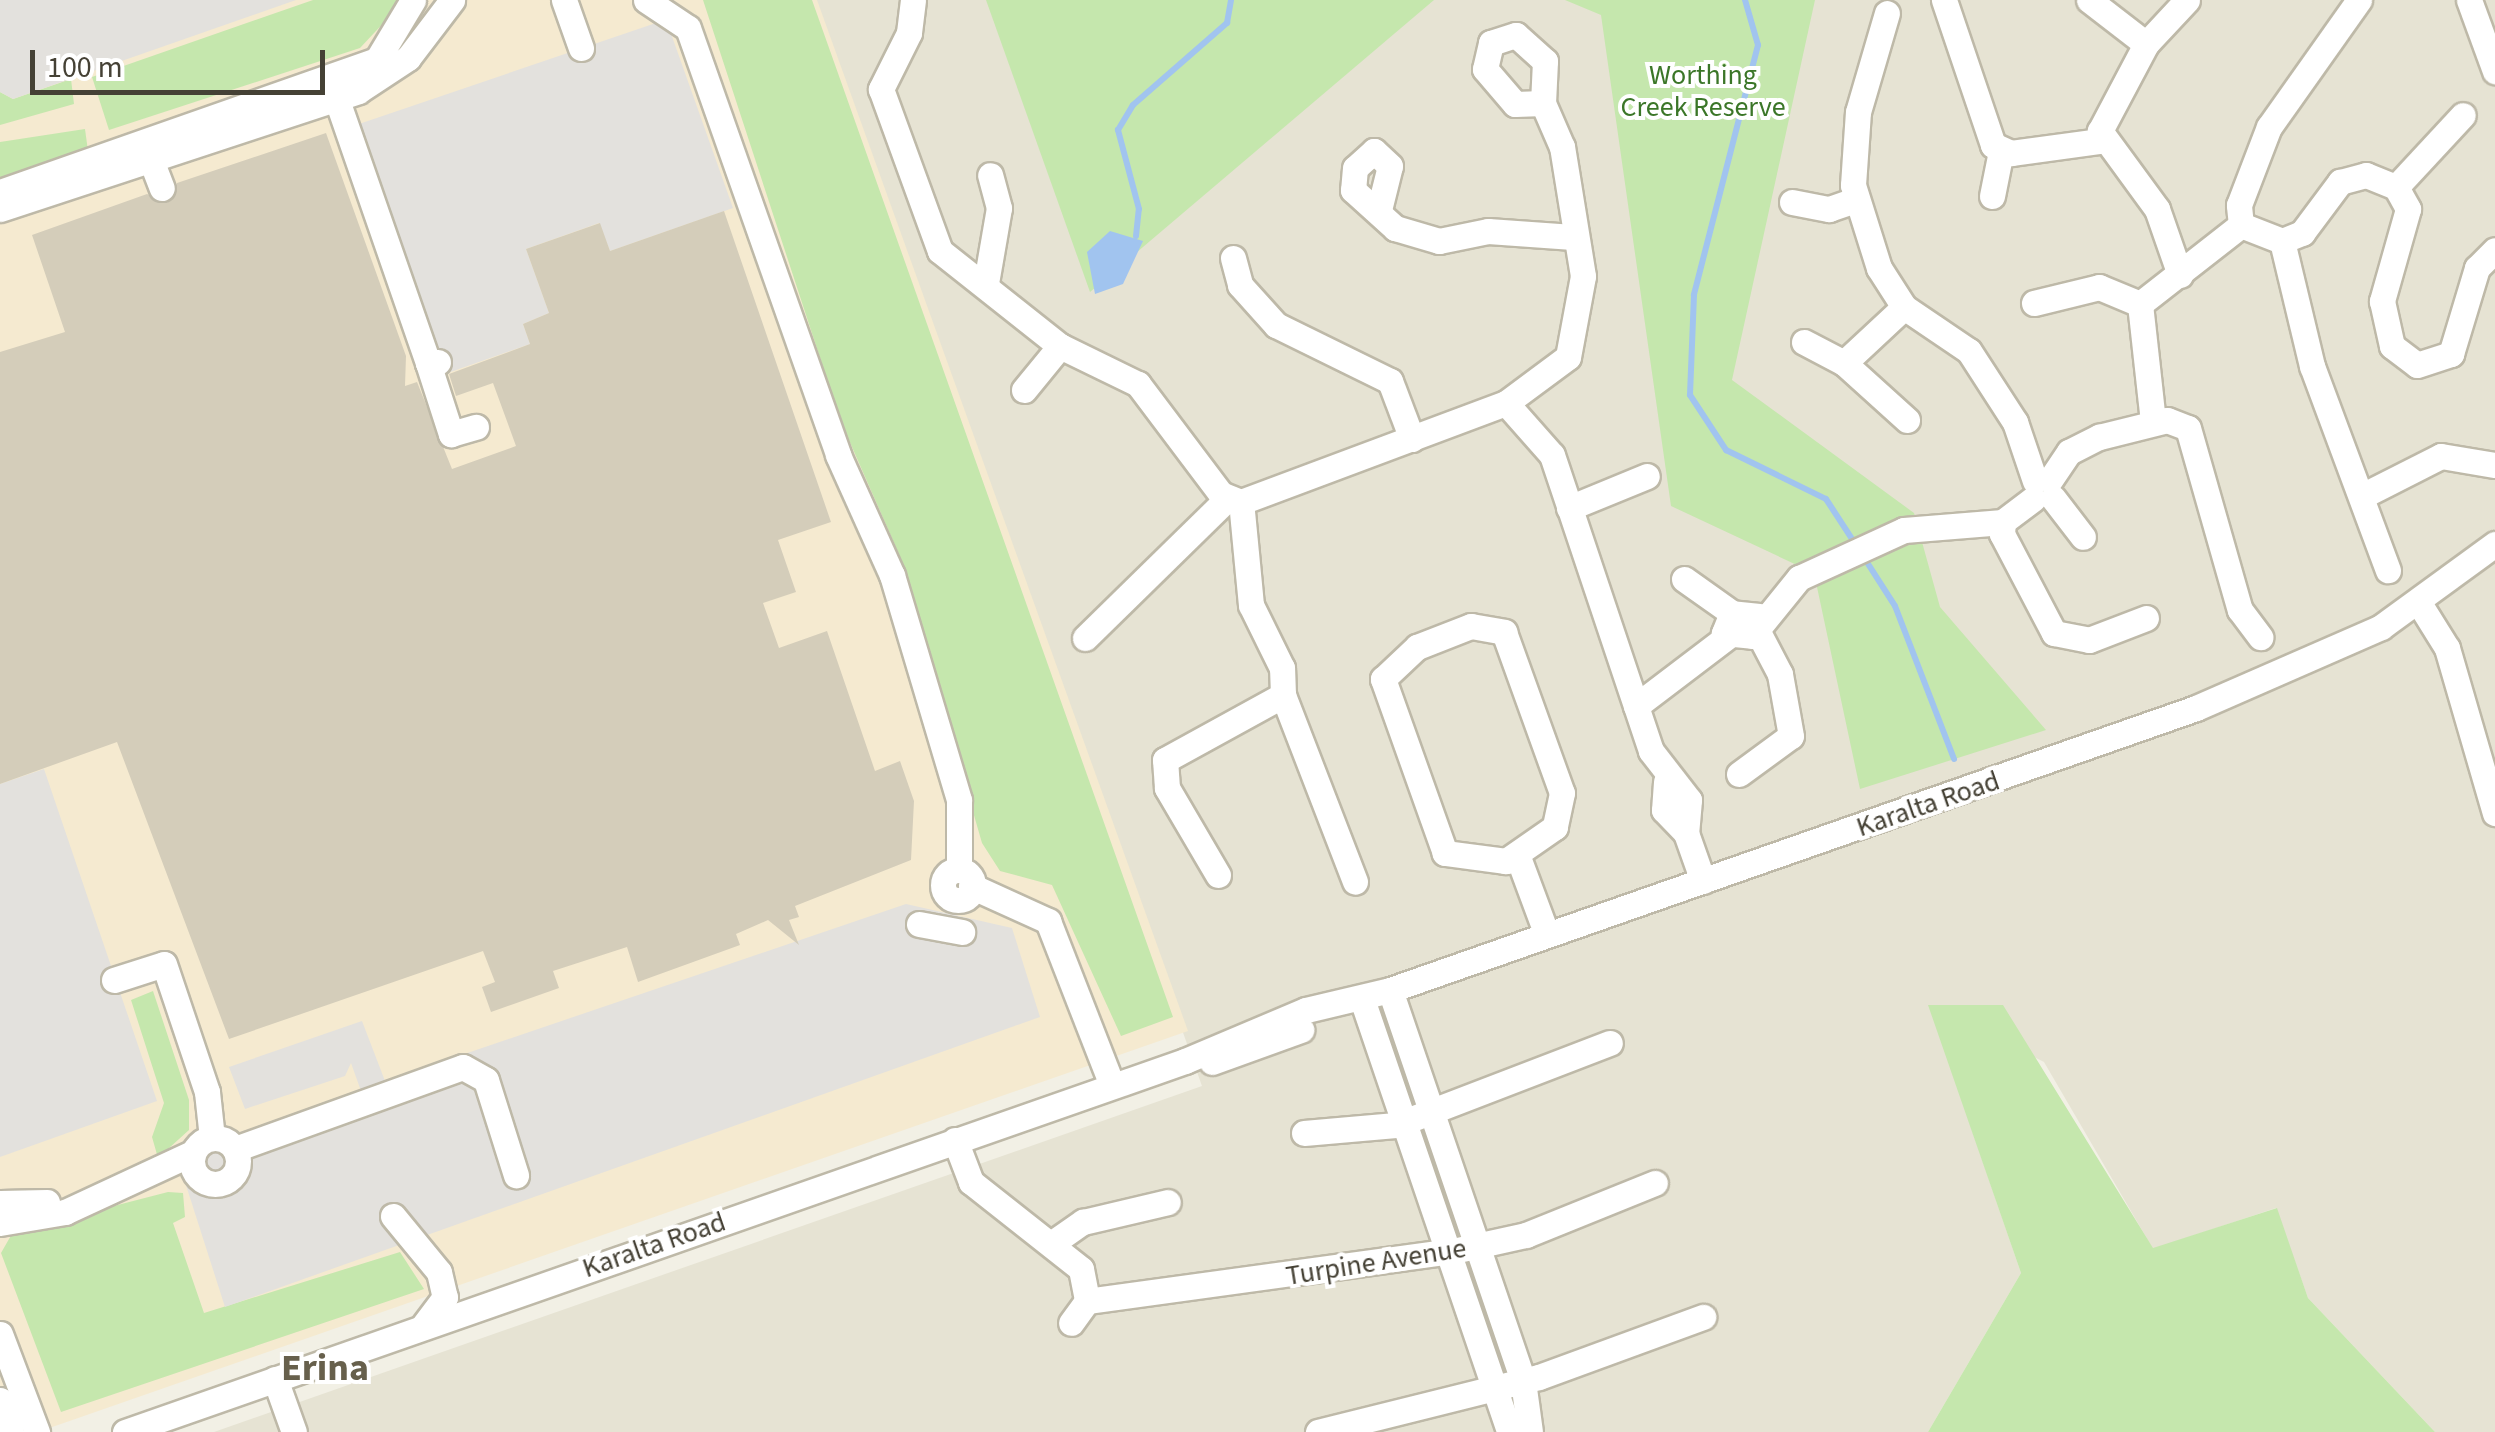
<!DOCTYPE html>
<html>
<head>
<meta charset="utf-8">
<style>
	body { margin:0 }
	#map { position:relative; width:2495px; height:1432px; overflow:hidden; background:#f2f0e5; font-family:"Source Sans 3",sans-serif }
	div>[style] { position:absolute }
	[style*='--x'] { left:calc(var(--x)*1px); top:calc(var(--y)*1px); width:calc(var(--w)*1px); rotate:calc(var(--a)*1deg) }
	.residential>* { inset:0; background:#e6e3d3 }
	.commercial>* { inset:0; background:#f5ead0 }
	.green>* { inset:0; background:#c5e7ad }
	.parking>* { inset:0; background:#e3e1dd }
	.water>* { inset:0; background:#a1c4ef }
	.stream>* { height:6px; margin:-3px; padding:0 3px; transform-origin:3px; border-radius:3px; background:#a1c4ef }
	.building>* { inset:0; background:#d4cdba }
	.roads { filter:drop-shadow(2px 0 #beb9a8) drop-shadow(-2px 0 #beb9a8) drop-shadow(0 2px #beb9a8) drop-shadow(0 -2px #beb9a8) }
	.minor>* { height:25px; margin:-12.5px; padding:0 12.5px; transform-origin:12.5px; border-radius:12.5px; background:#fff }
	.minor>.ring { margin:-12.5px; padding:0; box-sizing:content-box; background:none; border:25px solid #fff; border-radius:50% }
	span { translate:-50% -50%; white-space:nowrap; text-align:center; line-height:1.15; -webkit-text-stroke:8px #fff; paint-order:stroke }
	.park-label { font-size:28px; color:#3b7628 }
	.street-label { font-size:28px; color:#454135 }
	.district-label { font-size:38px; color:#67604c; font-weight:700 }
	.scale { position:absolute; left:30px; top:50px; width:295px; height:45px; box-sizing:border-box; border:5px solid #454135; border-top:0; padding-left:12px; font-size:30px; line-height:35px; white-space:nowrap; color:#454135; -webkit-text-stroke:8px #fff; paint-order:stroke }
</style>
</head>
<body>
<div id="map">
	<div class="residential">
		<i style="clip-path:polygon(816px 0,2495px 0,2495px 1432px,2435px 1432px,2308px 1298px,2276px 1208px,2153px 1249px,2044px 1062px,1929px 1005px,2021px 1273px,1928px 1432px,214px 1432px,1202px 1086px)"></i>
	</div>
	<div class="commercial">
		<i style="clip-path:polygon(0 0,817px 0,1188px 1031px,38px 1432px,0 1432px)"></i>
	</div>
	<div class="green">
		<i style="clip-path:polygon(313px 0,405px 0,360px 48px,109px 130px,92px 77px)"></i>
		<i style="clip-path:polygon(703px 0,812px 0,1173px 1017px,1121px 1036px,1052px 885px,1000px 871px,982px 843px,898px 552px,841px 422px)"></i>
		<i style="clip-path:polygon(986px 0,1434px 0,1090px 292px)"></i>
		<i style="clip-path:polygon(1565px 0,1815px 0,1732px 380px,1914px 513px,1940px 607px,2046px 730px,1860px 789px,1814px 573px,1671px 506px,1601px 15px)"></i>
		<i style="clip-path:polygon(71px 79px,74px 104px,0 125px,0 92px,13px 99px)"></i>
		<i style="clip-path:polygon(85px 129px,88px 151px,0 180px,0 142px)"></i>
		<i style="clip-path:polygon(153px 991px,189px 1100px,189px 1130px,158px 1158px,152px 1137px,164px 1103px,131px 1000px)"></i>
		<i style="clip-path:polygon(1928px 1005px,2003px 1005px,2153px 1248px,2277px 1208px,2308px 1298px,2435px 1432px,1928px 1432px,2021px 1273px)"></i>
		<i style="clip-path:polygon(168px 1192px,183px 1193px,185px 1217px,173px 1223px,204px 1313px,400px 1252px,424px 1289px,61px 1412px,1px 1253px,13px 1232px)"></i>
	</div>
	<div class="parking">
		<i style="clip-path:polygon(0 0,296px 0,13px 99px,0 92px)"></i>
		<i style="clip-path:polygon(656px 23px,669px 28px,733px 208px,610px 251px,599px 223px,526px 249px,549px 313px,523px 324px,530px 344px,442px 375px,359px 124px)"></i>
		<i style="clip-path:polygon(44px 769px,157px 1101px,0 1157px,0 784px)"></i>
		<i style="clip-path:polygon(906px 904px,1012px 928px,1040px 1017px,225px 1307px,176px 1154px,361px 1091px,351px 1063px,345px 1076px,245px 1109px,229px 1067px,362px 1021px,385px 1081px)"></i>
	</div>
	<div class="water">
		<i style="clip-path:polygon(1110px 231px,1143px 241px,1123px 284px,1095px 294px,1087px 252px)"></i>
	</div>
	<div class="stream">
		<i style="--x:1745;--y:0;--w:47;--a:73.9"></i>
		<i style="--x:1758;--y:45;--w:258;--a:104.4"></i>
		<i style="--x:1694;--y:295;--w:100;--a:92.3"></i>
		<i style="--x:1690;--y:395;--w:66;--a:56.8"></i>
		<i style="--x:1726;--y:450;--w:111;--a:26.1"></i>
		<i style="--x:1826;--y:499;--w:55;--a:56.9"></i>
		<i style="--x:1136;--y:236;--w:27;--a:-84"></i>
		<i style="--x:1139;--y:209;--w:82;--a:-104.9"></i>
		<i style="--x:1118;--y:130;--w:29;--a:-59"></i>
		<i style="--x:1133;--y:105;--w:125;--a:-41.1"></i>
		<i style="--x:1227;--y:23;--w:23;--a:-80"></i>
		<i style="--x:1863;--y:556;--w:59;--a:57.4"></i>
		<i style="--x:1895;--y:606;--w:164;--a:68.9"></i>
	</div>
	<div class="building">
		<i style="clip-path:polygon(326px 133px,406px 356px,405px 386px,417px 382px,452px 469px,516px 446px,493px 383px,456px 396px,449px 374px,530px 344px,523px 324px,549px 313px,526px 249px,600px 223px,610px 251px,724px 211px,831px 522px,778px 540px,796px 592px,763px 603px,779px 648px,827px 631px,875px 771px,900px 761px,914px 801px,911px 860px,795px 906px,799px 917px,789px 920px,799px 945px,768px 920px,736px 934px,740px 945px,638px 982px,627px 947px,553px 971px,559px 988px,491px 1012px,482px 987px,495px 982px,483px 951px,229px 1039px,117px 742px,0 784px,0 352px,65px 332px,32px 235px,147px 194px,167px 203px,177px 183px)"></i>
	</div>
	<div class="roads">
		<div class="minor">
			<i style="--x:564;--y:0;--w:51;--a:70.5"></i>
			<i style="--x:646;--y:0;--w:50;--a:33.7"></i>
			<i style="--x:688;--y:28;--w:453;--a:70.6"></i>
			<i style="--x:838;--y:455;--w:132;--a:65.8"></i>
			<i style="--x:892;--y:575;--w:235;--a:73.4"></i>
			<i style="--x:959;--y:800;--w:70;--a:90"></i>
			<i style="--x:913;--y:0;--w:33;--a:97"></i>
			<i style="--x:909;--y:33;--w:63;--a:116.6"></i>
			<i style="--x:881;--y:89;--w:172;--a:70"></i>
			<i style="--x:940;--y:251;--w:153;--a:38.4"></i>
			<i style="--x:1060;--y:346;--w:87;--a:26"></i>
			<i style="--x:1138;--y:384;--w:138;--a:53"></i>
			<i style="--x:1221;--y:494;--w:22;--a:22"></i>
			<i style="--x:1241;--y:502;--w:283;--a:-20.5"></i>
			<i style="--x:1506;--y:403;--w:77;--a:-36.6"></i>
			<i style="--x:1568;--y:357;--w:82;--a:-79.5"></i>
			<i style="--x:1583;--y:276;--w:131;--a:-99.2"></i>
			<i style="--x:1562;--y:147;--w:48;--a:-113.4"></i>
			<i style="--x:1944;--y:0;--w:153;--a:71.3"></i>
			<i style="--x:1993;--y:145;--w:20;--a:24"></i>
			<i style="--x:2011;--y:153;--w:90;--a:-7.7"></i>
			<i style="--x:2089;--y:0;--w:72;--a:37.7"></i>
			<i style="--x:2469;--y:0;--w:76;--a:69.9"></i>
			<i style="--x:1516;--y:35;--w:39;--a:42"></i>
			<i style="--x:1545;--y:61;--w:42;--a:92.7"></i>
			<i style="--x:1543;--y:103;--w:28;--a:178"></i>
			<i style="--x:1515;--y:104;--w:46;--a:-130.6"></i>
			<i style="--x:1485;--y:69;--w:27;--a:-77"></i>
			<i style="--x:1491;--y:43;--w:26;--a:-18"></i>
			<i style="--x:324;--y:90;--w:16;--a:38"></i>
			<i style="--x:337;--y:100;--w:278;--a:70.9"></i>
			<i style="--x:428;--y:363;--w:10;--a:-6"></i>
			<i style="--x:139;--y:156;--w:13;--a:18"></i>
			<i style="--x:151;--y:160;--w:30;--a:69"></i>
			<i style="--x:2396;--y:187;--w:98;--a:-47.1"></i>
			<i style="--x:0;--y:192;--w:399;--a:-19.3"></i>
			<i style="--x:377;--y:60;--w:70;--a:-59"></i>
			<i style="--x:1992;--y:196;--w:46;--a:-78.7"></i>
			<i style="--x:1792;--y:202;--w:38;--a:11"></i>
			<i style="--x:1829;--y:209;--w:28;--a:-19"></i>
			<i style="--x:0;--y:209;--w:377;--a:-18.2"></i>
			<i style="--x:358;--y:91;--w:60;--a:-33.4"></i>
			<i style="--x:408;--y:58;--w:73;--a:-52.8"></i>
			<i style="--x:1379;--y:210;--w:45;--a:-76"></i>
			<i style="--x:1390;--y:166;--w:22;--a:-137"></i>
			<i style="--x:1374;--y:151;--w:25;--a:138"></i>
			<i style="--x:1355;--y:168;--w:22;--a:95"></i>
			<i style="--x:1353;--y:190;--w:57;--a:42.1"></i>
			<i style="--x:1395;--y:228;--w:46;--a:16.5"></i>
			<i style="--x:1439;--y:241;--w:50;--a:-11.5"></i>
			<i style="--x:1488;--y:231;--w:85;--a:4"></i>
			<i style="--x:2241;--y:225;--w:20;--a:-96"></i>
			<i style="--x:2239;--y:205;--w:84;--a:-69"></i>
			<i style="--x:2269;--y:127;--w:156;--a:-54.7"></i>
			<i style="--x:2282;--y:241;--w:129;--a:76.5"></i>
			<i style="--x:2312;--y:366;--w:218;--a:69.6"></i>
			<i style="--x:1233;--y:258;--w:28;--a:75"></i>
			<i style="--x:1240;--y:285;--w:54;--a:48"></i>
			<i style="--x:1276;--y:325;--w:127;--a:26.2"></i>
			<i style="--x:1390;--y:381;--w:62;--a:69.2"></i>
			<i style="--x:2180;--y:275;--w:70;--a:-109.2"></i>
			<i style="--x:2157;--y:209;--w:97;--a:-126.2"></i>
			<i style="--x:2100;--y:131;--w:98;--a:-62.1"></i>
			<i style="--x:2146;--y:44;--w:60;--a:-47"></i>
			<i style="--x:986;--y:283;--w:76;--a:-80.2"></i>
			<i style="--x:999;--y:208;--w:34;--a:-105"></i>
			<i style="--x:2034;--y:303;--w:67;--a:-13.8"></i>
			<i style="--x:2099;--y:287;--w:44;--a:22.5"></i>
			<i style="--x:2140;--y:304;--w:128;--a:-38"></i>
			<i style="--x:2241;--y:225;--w:44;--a:21.3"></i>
			<i style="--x:2282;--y:241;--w:22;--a:-22"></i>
			<i style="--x:2302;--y:233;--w:64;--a:-53.3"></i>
			<i style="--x:2340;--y:182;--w:27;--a:-15"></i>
			<i style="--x:2366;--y:175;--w:32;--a:22"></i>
			<i style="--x:2396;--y:187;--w:25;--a:61"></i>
			<i style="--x:2408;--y:209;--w:96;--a:105.8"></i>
			<i style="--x:2382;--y:301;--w:46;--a:77.5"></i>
			<i style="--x:2392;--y:346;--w:31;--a:37"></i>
			<i style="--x:2417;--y:365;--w:36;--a:-18"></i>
			<i style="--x:2451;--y:354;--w:90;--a:-73.2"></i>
			<i style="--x:2477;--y:268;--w:25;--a:-45"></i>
			<i style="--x:2140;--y:304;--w:119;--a:83.7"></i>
			<i style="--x:1904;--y:307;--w:78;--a:34.1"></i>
			<i style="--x:1969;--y:351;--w:85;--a:57.1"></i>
			<i style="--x:2015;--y:422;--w:62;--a:71.3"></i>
			<i style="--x:1804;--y:342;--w:45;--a:27.7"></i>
			<i style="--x:1844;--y:363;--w:85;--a:42.1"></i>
			<i style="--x:428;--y:363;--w:75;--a:72.1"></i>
			<i style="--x:451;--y:434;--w:26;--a:-16"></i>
			<i style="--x:1844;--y:363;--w:82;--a:-43"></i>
			<i style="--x:1904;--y:307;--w:46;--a:-122.7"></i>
			<i style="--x:1879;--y:268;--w:87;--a:-107.4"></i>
			<i style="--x:1853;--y:185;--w:73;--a:-86.1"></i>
			<i style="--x:1858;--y:112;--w:103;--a:-73.7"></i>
			<i style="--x:1024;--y:390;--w:57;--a:-50.7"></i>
			<i style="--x:1506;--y:403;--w:69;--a:48.5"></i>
			<i style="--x:1552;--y:455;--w:312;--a:71.5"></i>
			<i style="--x:1651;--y:751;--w:62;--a:52.2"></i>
			<i style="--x:1689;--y:800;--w:33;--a:95"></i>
			<i style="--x:2050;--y:480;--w:34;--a:-56"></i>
			<i style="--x:2069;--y:452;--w:34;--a:-27"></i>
			<i style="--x:2099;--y:437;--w:70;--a:-14"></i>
			<i style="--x:2167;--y:420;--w:22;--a:21"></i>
			<i style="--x:2188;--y:428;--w:189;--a:74.1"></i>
			<i style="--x:2240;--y:610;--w:34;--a:53"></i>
			<i style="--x:2364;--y:495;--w:86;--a:-26.9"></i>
			<i style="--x:2441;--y:456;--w:55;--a:9.5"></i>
			<i style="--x:2053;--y:498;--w:49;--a:52.4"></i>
			<i style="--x:2033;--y:499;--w:38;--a:143"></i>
			<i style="--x:2003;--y:522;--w:12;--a:95"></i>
			<i style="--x:2002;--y:534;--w:112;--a:62.3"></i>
			<i style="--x:2054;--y:633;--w:36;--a:11"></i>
			<i style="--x:2089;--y:640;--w:61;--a:-21.1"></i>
			<i style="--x:1569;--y:508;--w:84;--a:-22.3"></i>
			<i style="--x:1684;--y:579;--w:59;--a:35.3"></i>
			<i style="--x:2419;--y:603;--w:53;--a:58.1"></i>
			<i style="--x:2447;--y:648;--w:172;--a:73.8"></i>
			<i style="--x:1759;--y:616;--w:27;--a:-174"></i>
			<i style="--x:1732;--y:613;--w:22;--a:112"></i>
			<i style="--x:1724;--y:633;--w:28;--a:6"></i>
			<i style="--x:1752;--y:636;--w:75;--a:-51"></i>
			<i style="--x:1799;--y:578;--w:115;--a:-24.6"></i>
			<i style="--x:1904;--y:530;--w:99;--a:-4.6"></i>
			<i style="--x:1471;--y:626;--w:34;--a:10"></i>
			<i style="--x:1504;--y:632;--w:171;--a:70.2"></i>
			<i style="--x:1562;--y:793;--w:35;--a:102"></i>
			<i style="--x:1555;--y:827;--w:60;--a:145.2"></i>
			<i style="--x:1506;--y:861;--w:62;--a:-172.5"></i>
			<i style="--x:1445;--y:853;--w:185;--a:-109.6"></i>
			<i style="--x:1383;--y:679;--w:47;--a:-43.3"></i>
			<i style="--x:1417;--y:647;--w:58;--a:-21.3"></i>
			<i style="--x:1085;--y:638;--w:199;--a:-44.4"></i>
			<i style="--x:1283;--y:695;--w:200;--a:68.9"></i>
			<i style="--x:1636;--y:706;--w:114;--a:-37.2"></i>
			<i style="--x:1739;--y:774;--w:64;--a:-36.2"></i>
			<i style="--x:1791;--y:736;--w:63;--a:-100.1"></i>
			<i style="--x:1780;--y:674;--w:47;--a:-117.6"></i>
			<i style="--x:1666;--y:782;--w:28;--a:94"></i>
			<i style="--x:1664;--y:810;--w:32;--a:46"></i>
			<i style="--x:1686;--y:833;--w:51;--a:70.5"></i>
			<i style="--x:1518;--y:857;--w:83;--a:69.6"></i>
			<i class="ring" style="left:943px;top:870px;width:5px;height:5px"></i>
			<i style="--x:1218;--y:875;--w:101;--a:-120.4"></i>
			<i style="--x:1167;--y:788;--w:28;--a:-94"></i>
			<i style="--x:1165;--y:760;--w:135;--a:-28.8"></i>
			<i style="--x:1283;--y:695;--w:27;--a:-92"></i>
			<i style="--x:1282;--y:668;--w:70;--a:-116.2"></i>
			<i style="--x:1251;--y:605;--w:103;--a:-95.5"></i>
			<i style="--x:971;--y:886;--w:85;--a:24.4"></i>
			<i style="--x:1048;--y:921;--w:176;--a:68.7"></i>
			<i style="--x:919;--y:924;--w:44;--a:10.5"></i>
			<i style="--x:114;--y:980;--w:52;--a:-17.7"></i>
			<i style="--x:164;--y:964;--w:135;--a:71.4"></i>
			<i style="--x:207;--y:1092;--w:46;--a:83.8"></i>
			<i style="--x:1390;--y:990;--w:413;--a:71.2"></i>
			<i style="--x:1523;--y:1381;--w:51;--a:82.2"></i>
			<i style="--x:1362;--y:999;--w:457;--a:71.2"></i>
			<i style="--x:1212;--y:1062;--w:95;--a:-19.8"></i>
			<i style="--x:1304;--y:1133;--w:92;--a:-5"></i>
			<i style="--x:1396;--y:1125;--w:229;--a:-21"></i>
			<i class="ring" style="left:192px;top:1138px;width:21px;height:21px"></i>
			<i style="--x:955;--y:1140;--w:45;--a:69.1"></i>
			<i style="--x:971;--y:1182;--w:140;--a:38.3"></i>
			<i style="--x:1081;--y:1269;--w:33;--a:79"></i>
			<i style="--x:1087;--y:1301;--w:27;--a:126"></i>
			<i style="--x:235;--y:1149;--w:242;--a:-19.8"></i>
			<i style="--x:463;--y:1067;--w:26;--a:29"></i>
			<i style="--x:486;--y:1080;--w:100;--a:72.5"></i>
			<i style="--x:0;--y:1203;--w:47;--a:-1.2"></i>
			<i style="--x:393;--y:1216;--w:72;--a:50.6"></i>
			<i style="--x:439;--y:1272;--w:26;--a:77"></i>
			<i style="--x:445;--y:1297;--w:36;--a:127"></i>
			<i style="--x:0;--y:1223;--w:66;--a:-9.6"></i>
			<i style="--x:65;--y:1212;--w:140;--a:-24.9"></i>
			<i style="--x:1051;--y:1244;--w:39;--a:-35"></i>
			<i style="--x:1083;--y:1222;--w:87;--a:-13.2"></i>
			<i style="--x:1087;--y:1301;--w:369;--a:-7.8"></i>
			<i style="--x:1453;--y:1251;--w:75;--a:-12.4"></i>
			<i style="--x:1526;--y:1235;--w:139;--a:-22"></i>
			<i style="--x:0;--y:1334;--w:105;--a:69.3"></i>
			<i style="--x:275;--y:1379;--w:56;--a:70.3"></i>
			<i style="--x:0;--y:1400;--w:34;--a:71"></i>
			<i style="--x:125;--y:1432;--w:1123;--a:-19.29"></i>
			<i style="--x:1185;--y:1061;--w:131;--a:-22.9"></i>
			<i style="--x:1306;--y:1010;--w:86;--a:-13.4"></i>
			<i style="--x:1390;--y:990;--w:854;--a:-19.28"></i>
			<i style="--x:2196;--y:708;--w:202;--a:-23.6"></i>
			<i style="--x:2381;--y:627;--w:141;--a:-36.1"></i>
			<i style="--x:1318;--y:1432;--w:228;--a:-14"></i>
			<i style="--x:1539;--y:1377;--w:175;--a:-20.1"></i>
		</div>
	</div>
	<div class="park-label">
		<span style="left:1703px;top:91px">Worthing<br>Creek Reserve</span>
	</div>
	<div class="street-label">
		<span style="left:1928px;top:804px;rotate:-19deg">Karalta Road</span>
		<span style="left:654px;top:1245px;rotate:-19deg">Karalta Road</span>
		<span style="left:1376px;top:1262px;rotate:-9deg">Turpine Avenue</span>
	</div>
	<div class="district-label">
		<span style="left:325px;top:1369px">Erina</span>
	</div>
	<div class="scale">100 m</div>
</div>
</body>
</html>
